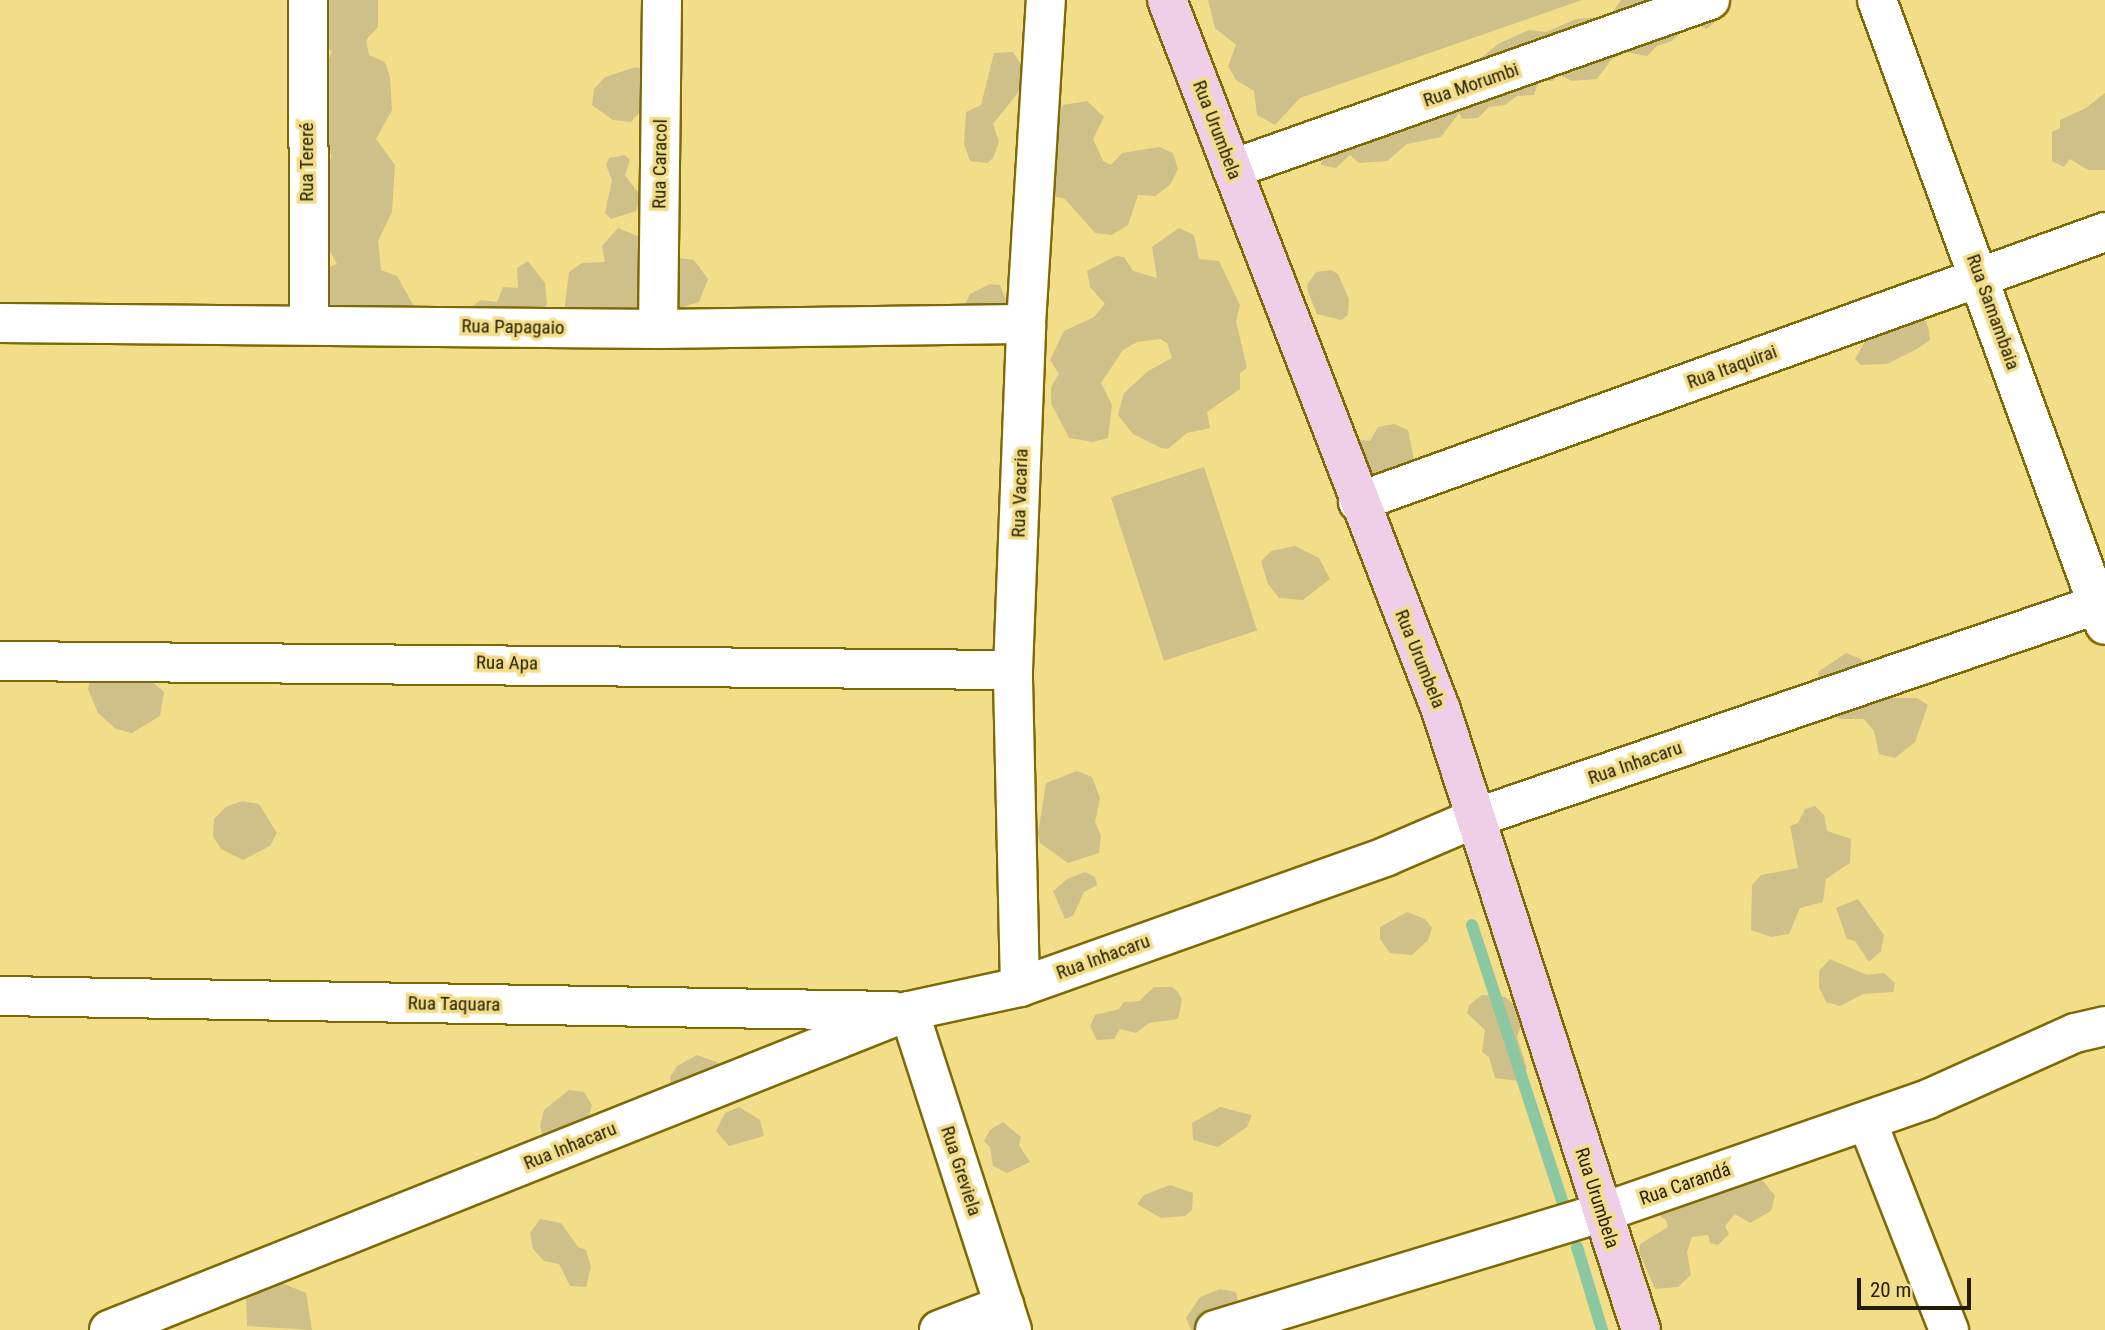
<!DOCTYPE html>
<html>
<head>
<meta charset="utf-8">
<style>
	body { margin:0 }
	#map { position:relative; width:2105px; height:1330px; overflow:hidden; background:#f2de89; font-family:"Roboto Condensed",sans-serif }
	div>[style] { position:absolute }
	[style*='--x'] { left:calc(var(--x)*1px); top:calc(var(--y)*1px); width:calc(var(--w)*1px); rotate:calc(var(--a)*1deg) }
	.green>* { inset:0; background:#cec088; transform-origin:0 0 }
	.stream>* { height:12px; margin:-6px; padding:0 6px; transform-origin:6px; border-radius:6px; background:#8bc7a1 }
	.roads { filter:drop-shadow(2px 0 #7e6a04) drop-shadow(-2px 0 #7e6a04) drop-shadow(0 2px #7e6a04) drop-shadow(0 -2px #7e6a04) }
	.minor>* { height:38px; margin:-19px; padding:0 19px; transform-origin:19px; border-radius:19px; background:#fff }
	.secondary>* { height:38px; margin:-19px; padding:0 19px; transform-origin:19px; border-radius:19px; background:#efcfe8 }
	span { translate:-50% -50%; white-space:nowrap; text-align:center; line-height:1.15; -webkit-text-stroke:7px #f2de89; paint-order:stroke }
	.street-label { font-size:19px; color:#231d03 }
	.scale { position:absolute; left:1857px; top:1278px; width:114px; height:32px; box-sizing:border-box; border:4px solid #231d03; border-top:0; padding-left:9px; font-size:21px; line-height:24px; white-space:nowrap; color:#231d03; -webkit-text-stroke:5px #f2de89; paint-order:stroke }
</style>
</head>
<body>
<div id="map">
	<div class="green">
		<i style="clip-path:polygon(309px 0,378px 0,378px 27px,366px 40px,369px 55px,385px 62px,390px 77px,392px 110px,376px 139px,395px 165px,392px 212px,378px 241px,381px 270px,397px 276px,420px 317px,323px 340px,323px 270px,337px 264px,321px 235px,319px 185px,332px 156px,315px 127px,321px 81px,332px 51px,316px 46px)"></i>
		<i style="clip-path:polygon(1208px 0,1582px 0,1300px 98px,1275px 125px,1257px 115px,1254px 91px,1236px 80px,1228px 66px,1236px 45px,1215px 28px)"></i>
		<i style="clip-path:polygon(1621px 0,1717px 0,1719px 19px,1706px 29px,1693px 21px,1672px 41px,1657px 46px,1647px 56px,1625px 52px,1611px 60px,1597px 79px,1572px 81px,1558px 74px,1553px 81px,1539px 81px,1534px 95px,1517px 96px,1505px 105px,1489px 107px,1478px 118px,1462px 119px,1459px 113px,1441px 137px,1407px 144px,1387px 161px,1359px 163px,1350px 155px,1336px 168px,1321px 165px,1324px 149px,1430px 89px,1440px 75px,1472px 65px,1498px 44px,1529px 30px,1546px 32px,1576px 19px,1610px 16px)"></i>
		<i style="clip-path:polygon(1013px 52px,1025px 71px,1017px 94px,993px 124px,999px 142px,993px 158px,987px 163px,970px 161px,964px 144px,966px 112px,981px 105px,994px 53px)"></i>
		<i style="clip-path:polygon(636px 67px,661px 75px,648px 103px,631px 122px,613px 120px,592px 105px,594px 89px,605px 77px)"></i>
		<i style="clip-path:polygon(2105px 93px,2105px 170px,2088px 170px,2070px 159px,2064px 167px,2052px 161px,2052px 132px,2060px 128px,2060px 120px,2086px 108px)"></i>
		<i style="clip-path:polygon(1087px 101px,1104px 117px,1093px 139px,1103px 161px,1111px 165px,1122px 153px,1159px 147px,1173px 153px,1178px 169px,1170px 185px,1155px 196px,1138px 195px,1128px 225px,1112px 235px,1095px 233px,1065px 199px,1049px 195px,1054px 128px,1060px 113px,1063px 105px)"></i>
		<i style="clip-path:polygon(625px 155px,630px 160px,625px 175px,639px 194px,638px 204px,636px 211px,611px 219px,605px 213px,612px 180px,606px 165px,609px 158px)"></i>
		<i style="clip-path:polygon(618px 228px,640px 237px,666px 266px,679px 258px,694px 260px,708px 279px,699px 302px,667px 312px,564px 313px,569px 272px,582px 263px,605px 262px,602px 246px)"></i>
		<i style="clip-path:polygon(1179px 228px,1194px 235px,1199px 259px,1219px 261px,1240px 305px,1236px 321px,1247px 368px,1240px 373px,1240px 389px,1207px 412px,1210px 428px,1187px 433px,1168px 449px,1161px 448px,1133px 434px,1118px 415px,1124px 393px,1148px 371px,1172px 358px,1167px 343px,1160px 339px,1137px 342px,1123px 350px,1101px 383px,1112px 405px,1108px 438px,1093px 442px,1069px 438px,1051px 403px,1051px 387px,1059px 374px,1050px 360px,1064px 331px,1094px 317px,1105px 304px,1090px 287px,1087px 271px,1116px 256px,1124px 257px,1133px 271px,1157px 278px,1152px 247px)"></i>
		<i style="clip-path:polygon(528px 261px,545px 283px,547px 304px,541px 315px,468px 309px,481px 300px,497px 302px,503px 287px,518px 288px,517px 268px)"></i>
		<i style="clip-path:polygon(1331px 270px,1338px 274px,1349px 299px,1348px 315px,1341px 320px,1317px 314px,1308px 292px,1307px 285px,1316px 272px)"></i>
		<i style="clip-path:polygon(990px 284px,1000px 285px,1009px 307px,963px 309px,970px 294px)"></i>
		<i style="clip-path:polygon(1911px 318px,1926px 321px,1929px 331px,1930px 340px,1917px 349px,1887px 364px,1861px 365px,1855px 359px,1867px 338px)"></i>
		<i style="clip-path:polygon(1394px 424px,1408px 430px,1416px 470px,1376px 474px,1372px 482px,1346px 438px,1370px 441px,1378px 427px)"></i>
		<i style="left:1204px;top:467px;width:172px;height:98px;rotate:72deg"></i>
		<i style="clip-path:polygon(1295px 546px,1319px 558px,1330px 579px,1303px 600px,1279px 598px,1268px 584px,1261px 561px,1271px 551px)"></i>
		<i style="clip-path:polygon(1846px 653px,1861px 659px,1889px 698px,1917px 698px,1928px 705px,1915px 742px,1895px 758px,1879px 754px,1874px 731px,1864px 719px,1840px 719px,1827px 711px,1818px 672px)"></i>
		<i style="clip-path:polygon(146px 676px,164px 692px,160px 716px,132px 733px,116px 729px,98px 713px,88px 689px,90px 680px)"></i>
		<i style="clip-path:polygon(1077px 771px,1092px 777px,1100px 798px,1095px 822px,1101px 836px,1099px 853px,1068px 863px,1040px 843px,1038px 834px,1046px 783px)"></i>
		<i style="clip-path:polygon(242px 801px,259px 804px,277px 833px,270px 846px,243px 860px,221px 849px,213px 836px,214px 819px,226px 807px)"></i>
		<i style="clip-path:polygon(1815px 806px,1824px 815px,1827px 831px,1851px 839px,1850px 863px,1826px 879px,1823px 902px,1800px 908px,1789px 934px,1771px 937px,1751px 930px,1752px 885px,1761px 875px,1798px 868px,1790px 826px,1798px 823px,1805px 809px)"></i>
		<i style="clip-path:polygon(1085px 872px,1095px 877px,1097px 885px,1084px 892px,1073px 916px,1065px 919px,1053px 891px,1067px 879px)"></i>
		<i style="clip-path:polygon(1858px 899px,1884px 935px,1881px 951px,1869px 962px,1855px 941px,1847px 939px,1836px 908px)"></i>
		<i style="clip-path:polygon(1407px 912px,1425px 919px,1432px 928px,1428px 940px,1412px 955px,1390px 953px,1380px 939px,1380px 927px)"></i>
		<i style="clip-path:polygon(1830px 959px,1867px 975px,1884px 973px,1895px 983px,1893px 992px,1863px 994px,1840px 1006px,1826px 1002px,1819px 987px,1819px 971px)"></i>
		<i style="clip-path:polygon(1154px 987px,1172px 987px,1178px 992px,1182px 1000px,1178px 1019px,1149px 1023px,1136px 1033px,1120px 1029px,1114px 1039px,1097px 1040px,1090px 1026px,1095px 1015px,1119px 1009px,1124px 1002px,1139px 1001px)"></i>
		<i style="clip-path:polygon(1482px 995px,1505px 997px,1517px 1007px,1522px 1022px,1517px 1037px,1527px 1068px,1519px 1081px,1495px 1078px,1489px 1057px,1482px 1052px,1485px 1030px,1467px 1013px,1469px 1005px)"></i>
		<i style="clip-path:polygon(697px 1055px,719px 1063px,718px 1079px,672px 1089px,670px 1077px,677px 1066px)"></i>
		<i style="clip-path:polygon(569px 1090px,584px 1092px,592px 1105px,585px 1131px,544px 1142px,540px 1126px,544px 1110px)"></i>
		<i style="clip-path:polygon(739px 1107px,760px 1120px,764px 1136px,729px 1146px,716px 1131px,725px 1113px)"></i>
		<i style="clip-path:polygon(1220px 1107px,1252px 1115px,1247px 1127px,1218px 1147px,1193px 1140px,1192px 1123px)"></i>
		<i style="clip-path:polygon(1003px 1122px,1021px 1137px,1019px 1145px,1030px 1162px,1007px 1173px,993px 1166px,990px 1147px,984px 1141px,990px 1130px)"></i>
		<i style="clip-path:polygon(1760px 1177px,1775px 1196px,1771px 1211px,1750px 1223px,1735px 1214px,1725px 1226px,1729px 1234px,1718px 1245px,1710px 1243px,1708px 1235px,1692px 1237px,1687px 1252px,1691px 1275px,1678px 1287px,1655px 1289px,1639px 1252px,1640px 1244px,1668px 1227px,1666px 1220px,1654px 1212px)"></i>
		<i style="clip-path:polygon(1170px 1185px,1193px 1193px,1192px 1210px,1185px 1216px,1161px 1218px,1137px 1204px,1144px 1195px)"></i>
		<i style="clip-path:polygon(540px 1219px,561px 1223px,578px 1247px,586px 1250px,591px 1267px,586px 1287px,570px 1286px,559px 1264px,544px 1261px,533px 1249px,530px 1233px)"></i>
		<i style="clip-path:polygon(275px 1280px,306px 1293px,312px 1330px,247px 1326px,246px 1294px)"></i>
		<i style="clip-path:polygon(1220px 1289px,1236px 1292px,1243px 1330px,1191px 1330px,1186px 1318px,1200px 1297px)"></i>
	</div>
	<div class="stream">
		<i style="--x:1472;--y:925;--w:293;--a:71.9"></i>
		<i style="--x:1577;--y:1247;--w:87;--a:73.2"></i>
	</div>
	<div class="roads">
		<div class="minor">
			<i style="--x:308;--y:0;--w:324;--a:89.8"></i>
			<i style="--x:1877;--y:0;--w:665;--a:69.96"></i>
			<i style="--x:1232;--y:169;--w:507;--a:-19.47"></i>
			<i style="--x:0;--y:323;--w:658;--a:0.52"></i>
			<i style="--x:658;--y:329;--w:368;--a:-0.8"></i>
			<i style="--x:658;--y:329;--w:329;--a:-89.3"></i>
			<i style="--x:1358;--y:502;--w:794;--a:-19.87"></i>
			<i style="--x:0;--y:661;--w:1013;--a:0.51"></i>
			<i style="--x:1020;--y:987;--w:317;--a:-91.3"></i>
			<i style="--x:1013;--y:670;--w:346;--a:-87.8"></i>
			<i style="--x:1026;--y:324;--w:325;--a:-86.5"></i>
			<i style="--x:0;--y:996;--w:893;--a:0.96"></i>
			<i style="--x:909;--y:1011;--w:335;--a:72.1"></i>
			<i style="--x:1867;--y:1121;--w:225;--a:68.6"></i>
			<i style="--x:109;--y:1330;--w:861;--a:-21.74"></i>
			<i style="--x:909;--y:1011;--w:114;--a:-12.2"></i>
			<i style="--x:1020;--y:987;--w:390;--a:-19.6"></i>
			<i style="--x:1387;--y:856;--w:99;--a:-23.2"></i>
			<i style="--x:1478;--y:817;--w:663;--a:-18.93"></i>
			<i style="--x:939;--y:1330;--w:70;--a:-21"></i>
			<i style="--x:1215;--y:1330;--w:403;--a:-16.9"></i>
			<i style="--x:1601;--y:1213;--w:346;--a:-19.2"></i>
			<i style="--x:1928;--y:1099;--w:161;--a:-24.2"></i>
			<i style="--x:2075;--y:1033;--w:31;--a:-13"></i>
		</div>
		<div class="secondary">
			<i style="--x:1167;--y:0;--w:761;--a:68.9"></i>
			<i style="--x:1441;--y:710;--w:651;--a:72.12"></i>
		</div>
	</div>
	<div class="street-label">
		<span style="left:1471px;top:85px;rotate:-19deg">Rua Morumbi</span>
		<span style="left:1217px;top:130px;rotate:69deg">Rua Urumbela</span>
		<span style="left:307px;top:162px;rotate:-90deg">Rua Tereré</span>
		<span style="left:660px;top:164px;rotate:-89deg">Rua Caracol</span>
		<span style="left:1993px;top:312px;rotate:70deg">Rua Samambaia</span>
		<span style="left:513px;top:327px;rotate:1deg">Rua Papagaio</span>
		<span style="left:1732px;top:367px;rotate:-20deg">Rua Itaquirai</span>
		<span style="left:1020px;top:493px;rotate:-88deg">Rua Vacaria</span>
		<span style="left:1420px;top:659px;rotate:68deg">Rua Urumbela</span>
		<span style="left:507px;top:663px;rotate:1deg">Rua Apa</span>
		<span style="left:1635px;top:763px;rotate:-19deg">Rua Inhacaru</span>
		<span style="left:1103px;top:957px;rotate:-20deg">Rua Inhacaru</span>
		<span style="left:454px;top:1004px;rotate:1deg">Rua Taquara</span>
		<span style="left:570px;top:1146px;rotate:-22deg">Rua Inhacaru</span>
		<span style="left:961px;top:1171px;rotate:72deg">Rua Greviela</span>
		<span style="left:1685px;top:1184px;rotate:-19deg">Rua Carandá</span>
		<span style="left:1597px;top:1198px;rotate:72deg">Rua Urumbela</span>
	</div>
	<div class="scale">20 m</div>
</div>
</body>
</html>
